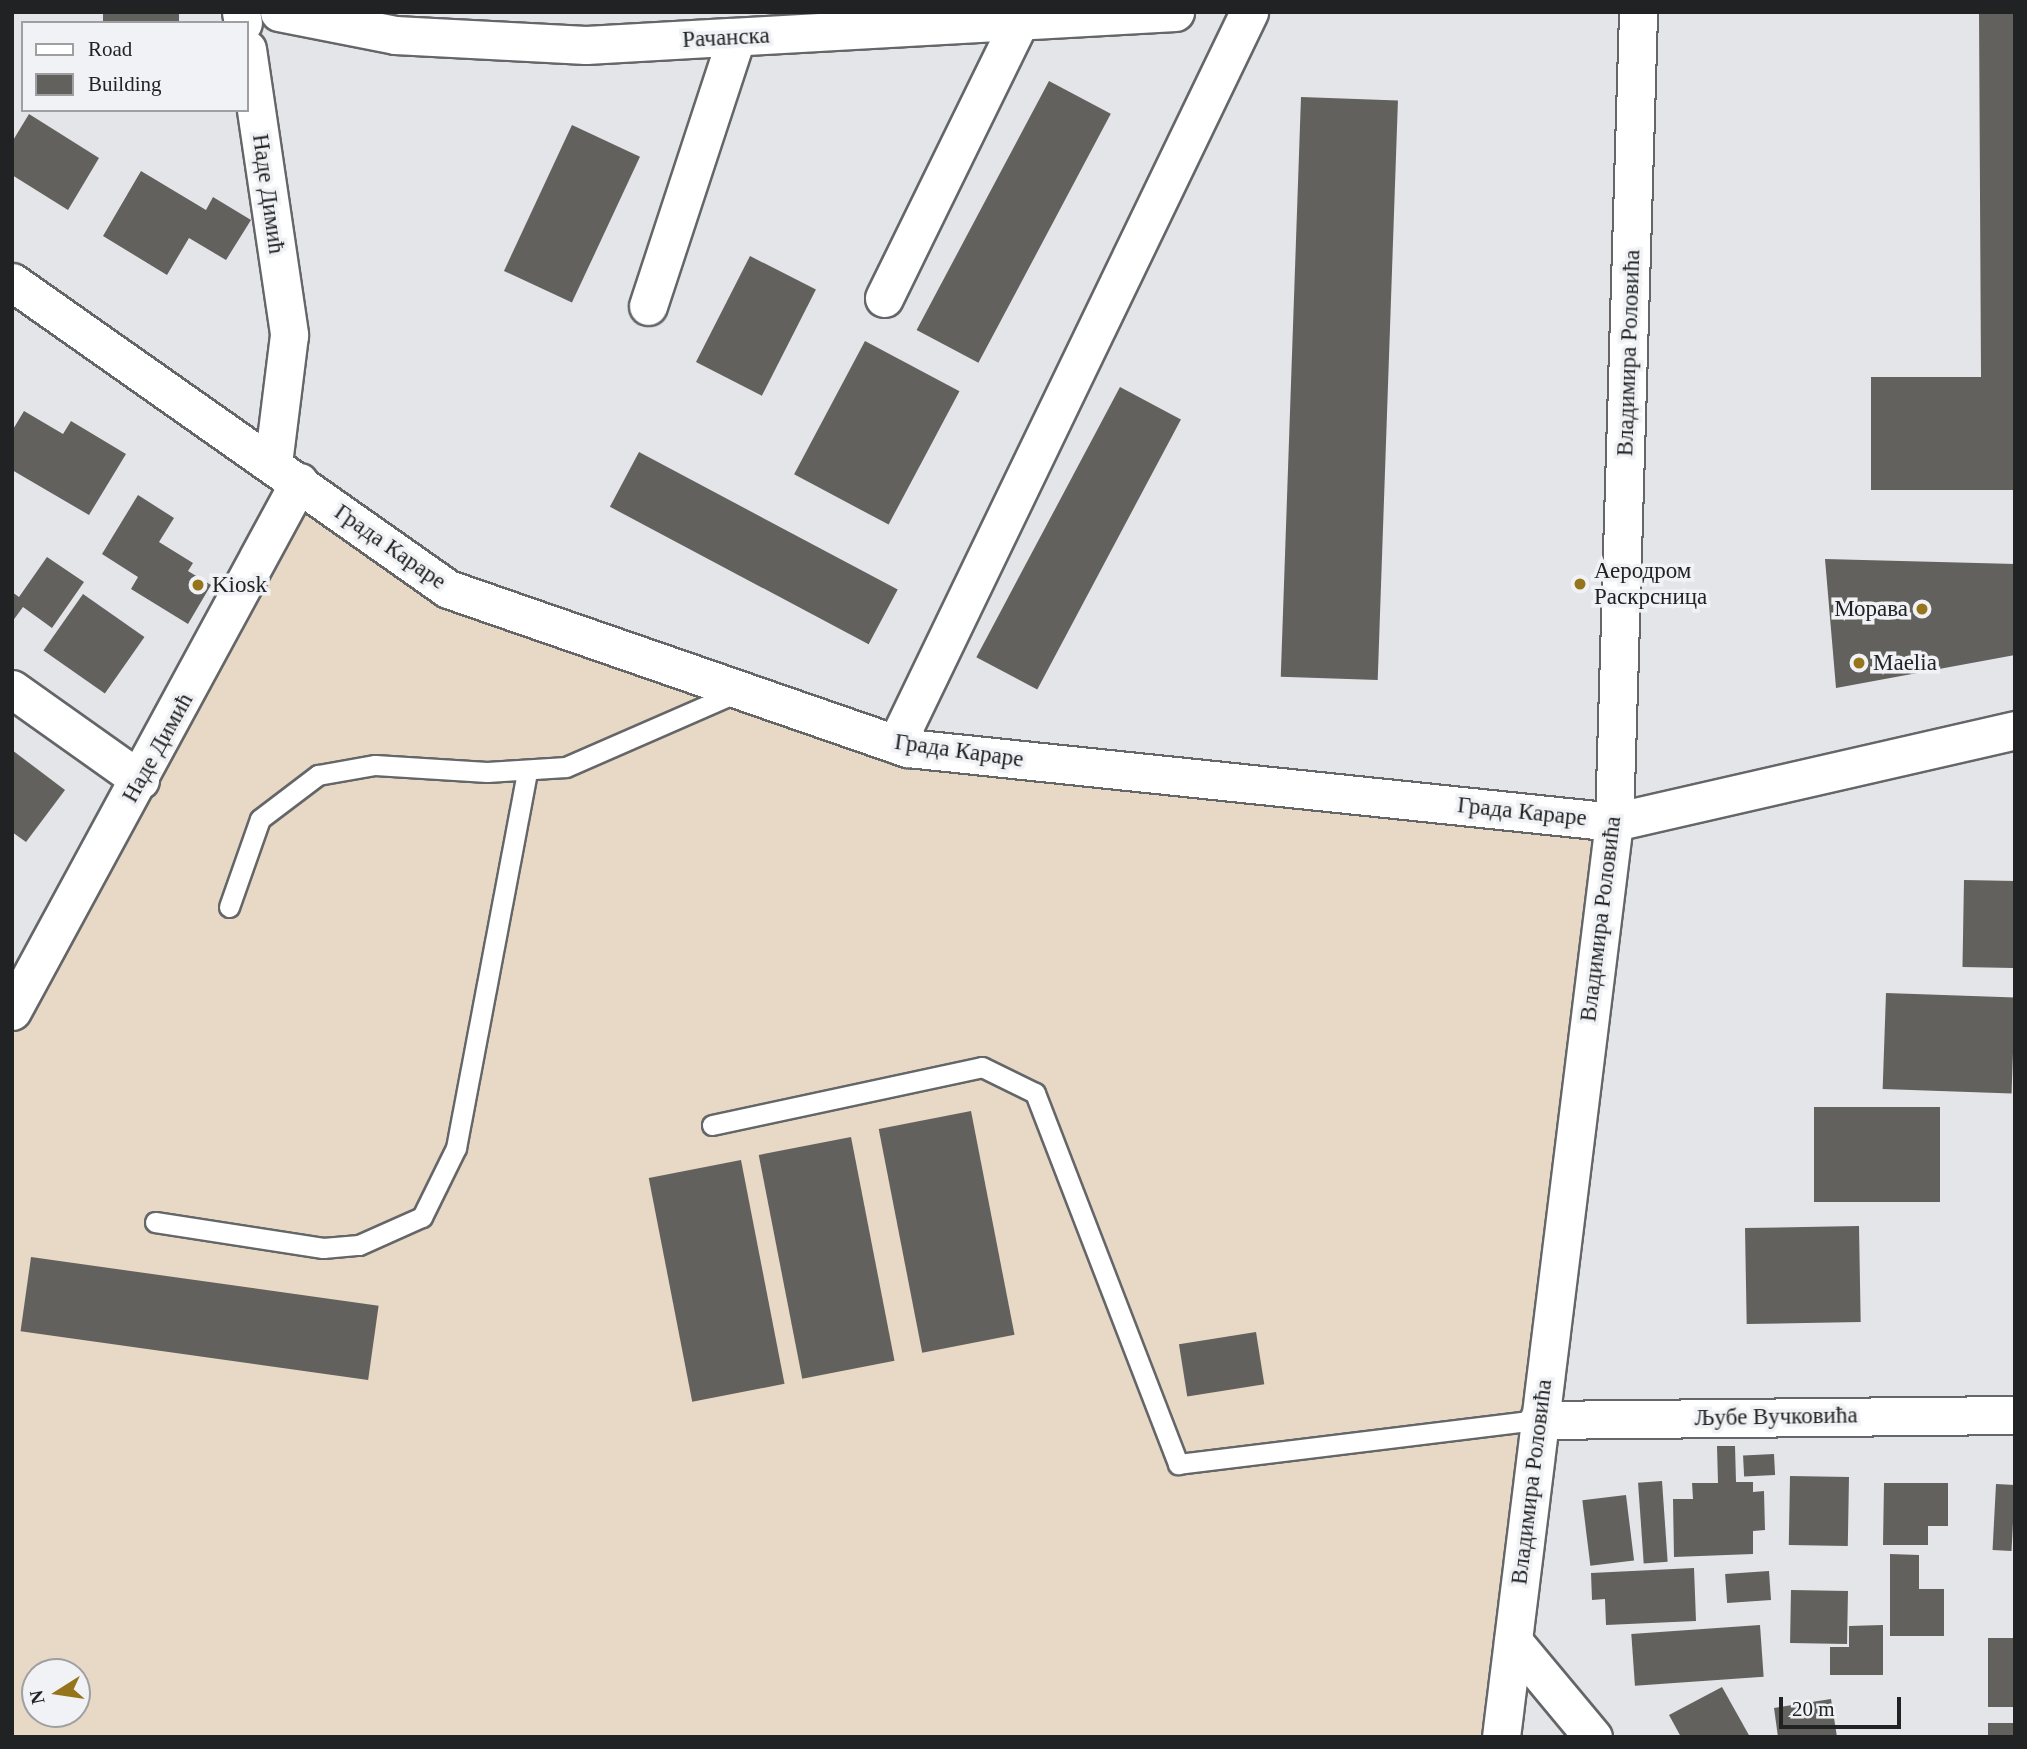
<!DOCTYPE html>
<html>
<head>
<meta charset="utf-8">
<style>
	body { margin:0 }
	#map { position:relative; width:2027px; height:1749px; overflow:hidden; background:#e3e5e8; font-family:Georgia,serif }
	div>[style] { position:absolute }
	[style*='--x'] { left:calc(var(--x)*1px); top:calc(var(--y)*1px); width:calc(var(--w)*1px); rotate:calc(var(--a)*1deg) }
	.industrial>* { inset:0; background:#e8d8c6 }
	.building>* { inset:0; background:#63615e; transform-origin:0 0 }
	.roads { filter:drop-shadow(2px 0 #646668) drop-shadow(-2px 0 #646668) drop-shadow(0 2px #646668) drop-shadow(0 -2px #646668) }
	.service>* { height:19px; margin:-9.5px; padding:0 9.5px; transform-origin:9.5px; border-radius:9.5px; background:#fff }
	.minor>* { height:37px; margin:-18.5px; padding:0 18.5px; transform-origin:18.5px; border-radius:18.5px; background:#fff }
	.dots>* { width:19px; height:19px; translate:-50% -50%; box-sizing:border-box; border:4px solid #f0f2f5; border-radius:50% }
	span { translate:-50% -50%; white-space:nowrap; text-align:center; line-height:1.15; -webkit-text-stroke:7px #f0f2f5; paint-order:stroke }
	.street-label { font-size:23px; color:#212223 }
	.poi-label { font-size:23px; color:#212223 }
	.left { translate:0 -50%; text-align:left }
	.right { translate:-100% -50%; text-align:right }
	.frame { position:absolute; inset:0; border:14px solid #212223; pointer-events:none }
	.legend { position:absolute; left:21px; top:21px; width:228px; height:91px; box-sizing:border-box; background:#f0f2f5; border:2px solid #9d9fa1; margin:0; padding:9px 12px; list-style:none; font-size:21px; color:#212223 }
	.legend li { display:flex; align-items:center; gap:14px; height:35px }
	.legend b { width:35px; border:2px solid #9d9fa1 }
	.north { position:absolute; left:21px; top:1658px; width:70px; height:70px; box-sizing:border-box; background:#f0f2f5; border:2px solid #9d9fa1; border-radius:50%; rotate:258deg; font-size:19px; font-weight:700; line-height:28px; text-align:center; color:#212223 }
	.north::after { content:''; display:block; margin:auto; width:24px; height:32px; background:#95741c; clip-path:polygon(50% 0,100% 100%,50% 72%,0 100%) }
	.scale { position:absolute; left:1779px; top:1697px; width:122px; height:32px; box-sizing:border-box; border:4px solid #212223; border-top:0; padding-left:9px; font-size:21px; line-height:24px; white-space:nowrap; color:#212223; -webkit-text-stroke:5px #f0f2f5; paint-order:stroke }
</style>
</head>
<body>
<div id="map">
	<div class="industrial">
		<i style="clip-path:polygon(evenodd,299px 482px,448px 589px,908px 748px,1614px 822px,1501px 1737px,12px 1737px,12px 1011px,299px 482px,35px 1672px,77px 1672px,77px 1714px,35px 1714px,35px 1672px)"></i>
	</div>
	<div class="building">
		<i style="left:103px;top:12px;width:76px;height:12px"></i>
		<i style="clip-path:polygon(1979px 12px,2015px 12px,2015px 490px,1871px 490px,1871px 377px,1981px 377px)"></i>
		<i style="left:1049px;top:81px;width:70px;height:282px;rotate:28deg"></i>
		<i style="left:1301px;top:97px;width:97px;height:580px;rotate:2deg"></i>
		<i style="clip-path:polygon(29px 114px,99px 158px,68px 210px,12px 175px,12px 142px)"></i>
		<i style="left:572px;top:125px;width:75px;height:161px;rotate:25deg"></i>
		<i style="clip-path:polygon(141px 171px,206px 210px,213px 197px,251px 220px,226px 260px,189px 238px,167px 275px,103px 236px)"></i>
		<i style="left:750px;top:256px;width:74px;height:119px;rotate:27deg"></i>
		<i style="left:865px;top:341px;width:107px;height:151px;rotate:28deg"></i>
		<i style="left:1120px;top:387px;width:69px;height:306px;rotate:28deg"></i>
		<i style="clip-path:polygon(24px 411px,63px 434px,71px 421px,126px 454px,89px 515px,12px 470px,12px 431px)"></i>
		<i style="left:639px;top:452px;width:293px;height:62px;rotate:28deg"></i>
		<i style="clip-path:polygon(138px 495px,174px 518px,159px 542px,193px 563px,188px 571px,211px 585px,188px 624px,131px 589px,138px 577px,102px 554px)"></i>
		<i style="clip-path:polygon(47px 557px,84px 582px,52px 628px,23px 607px,12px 622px,12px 592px,19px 597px)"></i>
		<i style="clip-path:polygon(1825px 559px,2015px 564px,2015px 655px,1836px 688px)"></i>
		<i style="left:83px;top:594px;width:75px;height:69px;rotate:35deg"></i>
		<i style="clip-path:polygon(12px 750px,65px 790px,26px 842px,12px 832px)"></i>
		<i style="left:1964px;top:880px;width:51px;height:87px;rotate:1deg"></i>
		<i style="left:1886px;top:993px;width:129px;height:96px;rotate:2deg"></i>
		<i style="left:1814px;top:1107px;width:126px;height:95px"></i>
		<i style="left:971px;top:1111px;width:228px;height:94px;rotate:79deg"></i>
		<i style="left:851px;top:1137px;width:228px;height:94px;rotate:79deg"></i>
		<i style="left:741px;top:1160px;width:228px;height:94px;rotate:79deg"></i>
		<i style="left:1859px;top:1226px;width:96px;height:114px;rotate:89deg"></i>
		<i style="left:31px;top:1257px;width:351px;height:75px;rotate:8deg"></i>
		<i style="left:1256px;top:1332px;width:53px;height:78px;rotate:81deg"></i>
		<i style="clip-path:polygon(1717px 1446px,1735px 1446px,1736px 1482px,1753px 1482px,1753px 1492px,1764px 1491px,1765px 1530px,1753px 1531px,1753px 1554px,1674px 1557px,1673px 1499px,1693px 1499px,1692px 1483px,1718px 1483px)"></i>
		<i style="left:1774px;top:1454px;width:21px;height:31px;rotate:87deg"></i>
		<i style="left:1790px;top:1476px;width:59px;height:69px;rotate:1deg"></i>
		<i style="left:1662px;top:1481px;width:81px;height:24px;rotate:86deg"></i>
		<i style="clip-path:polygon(1884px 1483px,1948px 1483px,1948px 1526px,1928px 1526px,1928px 1545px,1883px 1545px)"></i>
		<i style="left:1996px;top:1484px;width:19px;height:66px;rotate:3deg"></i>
		<i style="left:1626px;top:1495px;width:66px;height:44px;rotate:83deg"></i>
		<i style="clip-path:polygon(1890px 1554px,1919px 1555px,1919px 1589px,1944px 1589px,1944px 1636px,1890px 1636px)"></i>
		<i style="clip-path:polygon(1694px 1568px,1696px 1621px,1606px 1625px,1605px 1599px,1592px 1600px,1591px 1573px)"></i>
		<i style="left:1769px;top:1571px;width:29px;height:44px;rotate:86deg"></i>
		<i style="left:1791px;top:1590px;width:57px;height:53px;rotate:1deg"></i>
		<i style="left:1760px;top:1625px;width:52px;height:129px;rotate:86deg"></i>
		<i style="clip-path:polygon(1883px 1625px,1883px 1675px,1830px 1675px,1830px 1647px,1849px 1647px,1849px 1626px)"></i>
		<i style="left:1988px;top:1638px;width:27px;height:69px"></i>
		<i style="clip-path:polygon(1722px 1687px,1750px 1737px,1681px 1737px,1669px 1715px)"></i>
		<i style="clip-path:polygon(1831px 1699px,1837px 1737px,1778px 1737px,1774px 1708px)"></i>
		<i style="left:1988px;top:1723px;width:27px;height:14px"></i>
	</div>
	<div class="roads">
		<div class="service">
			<i style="--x:229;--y:907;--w:93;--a:-70.6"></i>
			<i style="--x:260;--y:819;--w:73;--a:-37.2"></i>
			<i style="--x:318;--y:775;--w:58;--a:-10"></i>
			<i style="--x:375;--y:765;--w:112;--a:3.6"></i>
			<i style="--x:487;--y:772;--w:79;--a:-3.6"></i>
			<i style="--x:566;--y:767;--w:190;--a:-23.6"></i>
			<i style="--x:712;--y:1125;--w:276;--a:-12.1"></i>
			<i style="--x:982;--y:1067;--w:59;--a:26.1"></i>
			<i style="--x:1035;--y:1093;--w:398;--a:68.9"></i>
			<i style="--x:1178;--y:1464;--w:363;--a:-7"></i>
			<i style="--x:155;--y:1222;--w:170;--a:8.8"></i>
			<i style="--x:323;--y:1248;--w:36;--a:-5"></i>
			<i style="--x:359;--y:1245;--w:69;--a:-24"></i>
			<i style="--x:422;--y:1217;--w:77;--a:-63.8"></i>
			<i style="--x:456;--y:1148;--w:383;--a:-79.3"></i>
		</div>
		<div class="minor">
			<i style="--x:241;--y:12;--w:11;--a:80"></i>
			<i style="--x:279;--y:12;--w:118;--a:11.2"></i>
			<i style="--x:395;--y:35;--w:191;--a:3"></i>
			<i style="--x:586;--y:45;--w:590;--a:-3.21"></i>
			<i style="--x:247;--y:49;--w:289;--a:81.6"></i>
			<i style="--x:289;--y:335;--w:130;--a:97.1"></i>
			<i style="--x:12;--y:282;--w:533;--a:35.15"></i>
			<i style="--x:448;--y:589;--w:487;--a:19.1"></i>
			<i style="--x:908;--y:748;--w:710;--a:5.98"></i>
			<i style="--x:1614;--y:822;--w:411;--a:-12.9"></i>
			<i style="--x:884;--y:298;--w:304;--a:-63.9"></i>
			<i style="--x:648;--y:306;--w:282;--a:-71.8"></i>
			<i style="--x:12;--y:689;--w:157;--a:35.4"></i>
			<i style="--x:896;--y:744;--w:813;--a:-64.25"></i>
			<i style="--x:12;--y:1011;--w:602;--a:-61.52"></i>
			<i style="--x:1538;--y:1420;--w:477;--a:-0.6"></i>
			<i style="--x:1513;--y:1641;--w:125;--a:50.2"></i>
			<i style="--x:1501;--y:1737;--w:922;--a:-82.96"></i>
			<i style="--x:1614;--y:822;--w:810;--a:-88.3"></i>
		</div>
	</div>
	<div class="dots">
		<i style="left:1580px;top:584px;background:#95741c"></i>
		<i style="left:198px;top:585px;background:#95741c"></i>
		<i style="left:1922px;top:609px;background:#95741c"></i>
		<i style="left:1859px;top:663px;background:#95741c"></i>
	</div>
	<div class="street-label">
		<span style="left:726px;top:38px;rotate:-3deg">Рачанска</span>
		<span style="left:268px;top:194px;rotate:82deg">Наде Димић</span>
		<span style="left:1629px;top:353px;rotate:-88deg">Владимира Роловића</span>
		<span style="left:390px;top:547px;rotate:35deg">Града Караре</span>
		<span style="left:158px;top:748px;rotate:-61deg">Наде Димић</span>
		<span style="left:959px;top:751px;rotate:8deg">Града Караре</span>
		<span style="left:1522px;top:812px;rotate:6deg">Града Караре</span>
		<span style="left:1601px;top:919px;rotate:-83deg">Владимира Роловића</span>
		<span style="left:1776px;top:1417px;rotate:-1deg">Љубе Вучковића</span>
		<span style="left:1532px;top:1482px;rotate:-83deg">Владимира Роловића</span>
	</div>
	<div class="poi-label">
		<span class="left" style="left:1594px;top:584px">Аеродром<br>Раскрсница</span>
		<span class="left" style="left:212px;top:585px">Kiosk</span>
		<span class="right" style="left:1908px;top:609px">Морава</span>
		<span class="left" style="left:1873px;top:663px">Maelia</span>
	</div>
	<div class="frame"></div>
	<ul class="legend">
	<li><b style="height:9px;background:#fff"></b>Road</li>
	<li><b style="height:19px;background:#63615e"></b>Building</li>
	</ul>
	<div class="north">N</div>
	<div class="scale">20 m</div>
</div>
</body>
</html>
